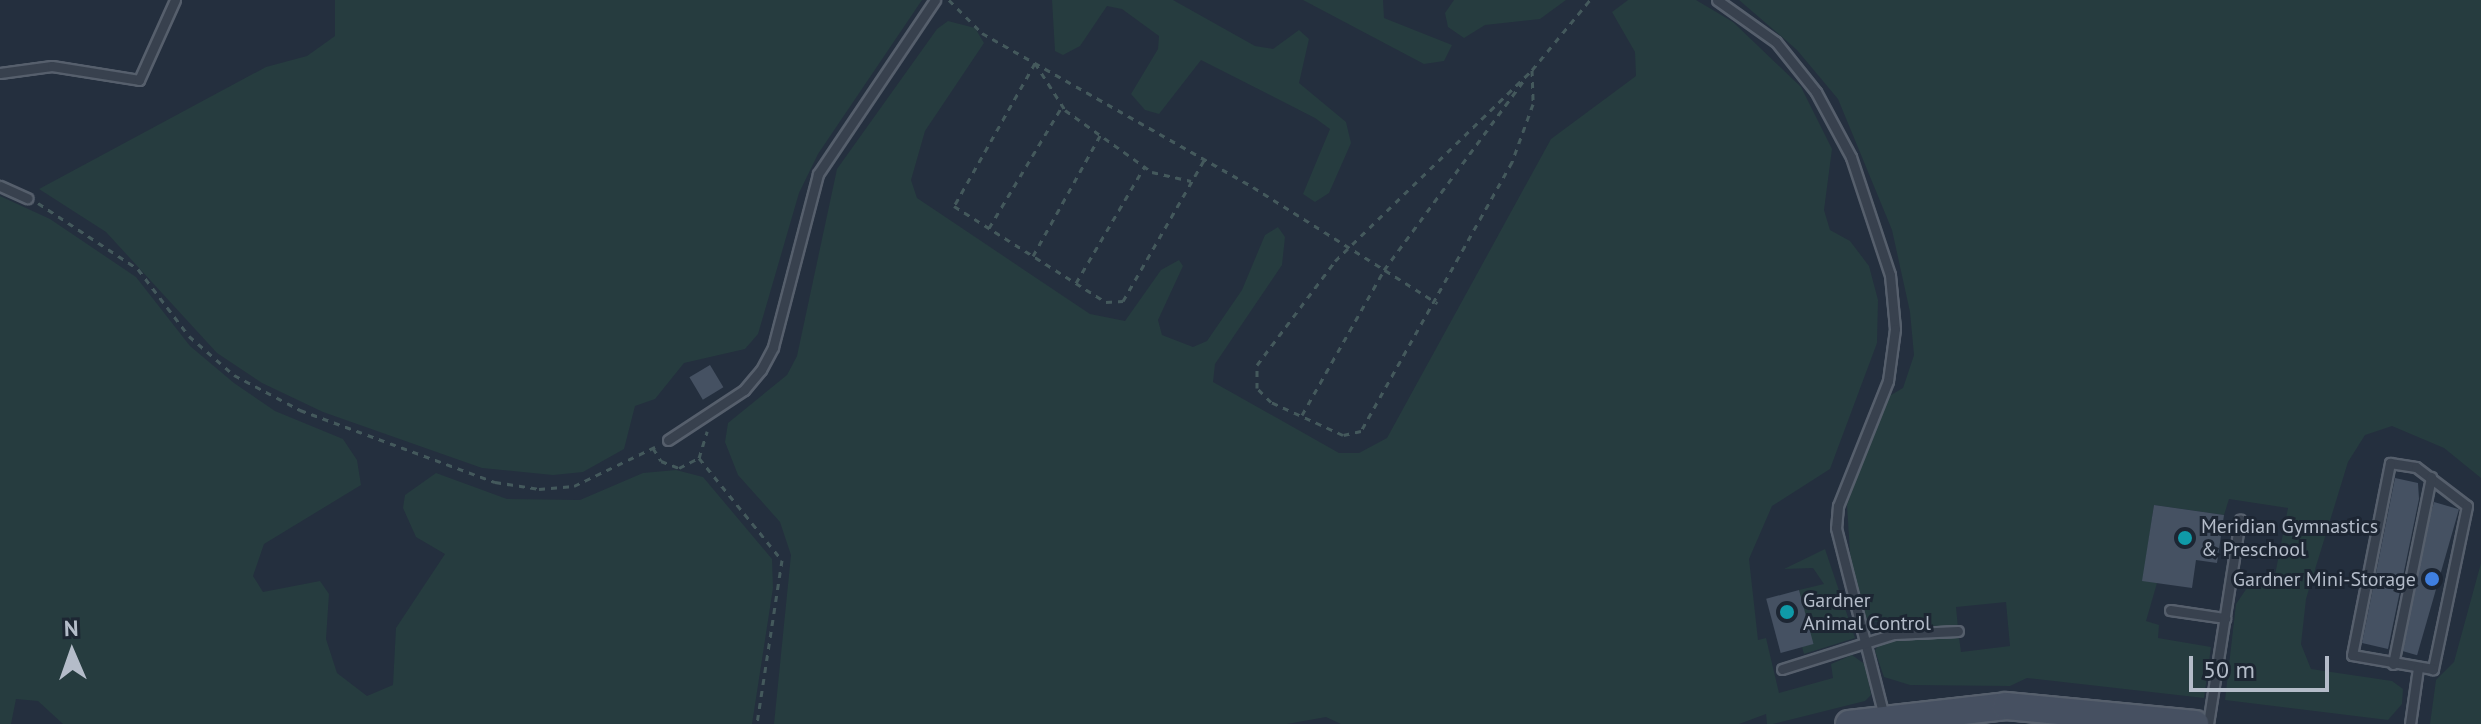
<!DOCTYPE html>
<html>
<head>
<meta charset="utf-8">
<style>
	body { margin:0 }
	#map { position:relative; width:2481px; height:724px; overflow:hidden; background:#242f3e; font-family:"PT Sans",sans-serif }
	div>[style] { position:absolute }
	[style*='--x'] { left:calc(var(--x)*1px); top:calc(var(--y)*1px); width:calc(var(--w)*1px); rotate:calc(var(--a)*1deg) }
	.green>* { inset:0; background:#263c3f }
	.building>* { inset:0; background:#455162; transform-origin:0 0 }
	.path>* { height:3px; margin-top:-1.5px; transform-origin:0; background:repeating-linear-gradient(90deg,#44595c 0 6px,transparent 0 12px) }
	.roads { filter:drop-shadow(2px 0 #565f6c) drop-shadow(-2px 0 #565f6c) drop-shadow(0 2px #565f6c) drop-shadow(0 -2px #565f6c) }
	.lane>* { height:9px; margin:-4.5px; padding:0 4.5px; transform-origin:4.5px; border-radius:4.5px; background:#38414e }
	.secondary>* { height:26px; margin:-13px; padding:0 13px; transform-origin:13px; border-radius:13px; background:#465061 }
	.dots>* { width:22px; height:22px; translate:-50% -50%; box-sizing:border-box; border:4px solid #1d2633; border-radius:50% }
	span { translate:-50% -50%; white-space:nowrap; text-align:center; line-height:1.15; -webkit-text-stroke:6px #1d2633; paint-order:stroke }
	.poi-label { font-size:20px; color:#b4bcc9 }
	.left { translate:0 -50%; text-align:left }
	.right { translate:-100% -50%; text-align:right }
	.north { position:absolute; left:32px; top:612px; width:80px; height:80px; -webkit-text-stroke:6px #1d2633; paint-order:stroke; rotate:358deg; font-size:22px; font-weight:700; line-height:32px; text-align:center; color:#b4bcc9 }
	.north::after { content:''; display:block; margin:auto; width:28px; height:36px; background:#b4bcc9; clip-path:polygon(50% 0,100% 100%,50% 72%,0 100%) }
	.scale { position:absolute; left:2189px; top:656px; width:140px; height:36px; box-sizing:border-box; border:4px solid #b4bcc9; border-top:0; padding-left:10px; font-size:24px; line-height:28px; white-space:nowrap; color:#b4bcc9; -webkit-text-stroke:6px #1d2633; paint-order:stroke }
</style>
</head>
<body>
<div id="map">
	<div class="green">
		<i style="clip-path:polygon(335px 0,922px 0,818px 154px,799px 193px,758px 334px,745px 349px,684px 363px,655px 399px,635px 406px,624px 449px,583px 472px,553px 475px,482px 468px,323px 412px,262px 383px,217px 353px,106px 232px,39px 189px,266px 67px,307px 56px,335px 36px)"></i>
		<i style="clip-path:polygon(1052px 0,1173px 0,1255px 46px,1273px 49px,1299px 30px,1309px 39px,1299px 83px,1346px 122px,1351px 143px,1329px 193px,1315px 202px,1303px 194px,1330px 129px,1315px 118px,1201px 60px,1159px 114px,1145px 110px,1131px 94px,1158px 49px,1159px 36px,1122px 9px,1107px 6px,1080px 46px,1063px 55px,1055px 51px)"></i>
		<i style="clip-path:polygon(1303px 0,1383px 0,1384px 18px,1452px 45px,1444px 61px,1424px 64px)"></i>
		<i style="clip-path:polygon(1454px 0,1566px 0,1540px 19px,1485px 25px,1464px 38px,1448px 27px,1445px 13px)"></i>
		<i style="clip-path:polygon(1628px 0,1696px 0,1733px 22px,1801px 87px,1832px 149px,1824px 210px,1830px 230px,1850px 241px,1869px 266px,1878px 300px,1877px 343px,1830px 469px,1772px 506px,1749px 559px,1758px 640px,1766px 638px,1779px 693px,1833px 678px,1831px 664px,1852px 655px,1866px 665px,1871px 695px,1865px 701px,1773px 724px,1767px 724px,1766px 714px,1739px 724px,1341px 724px,1326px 717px,1287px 724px,774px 724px,791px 555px,780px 522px,738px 475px,725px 442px,728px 423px,787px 375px,797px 356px,837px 169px,937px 29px,948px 21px,975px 28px,984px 43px,925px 131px,911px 180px,917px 198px,1090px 314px,1125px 321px,1161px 270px,1179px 260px,1183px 266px,1158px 320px,1162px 335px,1193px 347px,1207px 341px,1242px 290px,1265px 235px,1278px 227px,1285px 237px,1282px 265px,1215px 364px,1213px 382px,1339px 453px,1359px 453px,1387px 438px,1551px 139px,1636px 76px,1635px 52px,1612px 12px)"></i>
		<i style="clip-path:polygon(1739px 0,2481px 0,2481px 478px,2444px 448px,2392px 426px,2365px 435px,2348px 462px,2306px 599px,2301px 644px,2311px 669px,2392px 681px,2403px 689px,2402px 704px,2388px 720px,2225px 700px,2236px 604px,2249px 585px,2265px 585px,2275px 575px,2288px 508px,2229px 499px,2224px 515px,2154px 505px,2143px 580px,2157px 583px,2146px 621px,2159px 625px,2158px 638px,2211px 647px,2204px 698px,2027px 678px,2010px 686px,1910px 685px,1884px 677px,1875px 651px,1880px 642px,1959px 637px,1961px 652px,2010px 646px,2006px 602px,1956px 607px,1958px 628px,1867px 621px,1851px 569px,1847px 505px,1884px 399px,1903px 388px,1914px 355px,1910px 312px,1892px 230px,1838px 99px,1797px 50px)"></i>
		<i style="clip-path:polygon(0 196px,50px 219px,136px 277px,190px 346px,234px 383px,275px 411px,343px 439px,357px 460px,361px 485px,264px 544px,253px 576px,263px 592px,320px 581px,329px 594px,326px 639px,337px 673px,367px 696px,393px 685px,396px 628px,445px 554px,416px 537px,403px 508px,405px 495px,436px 473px,507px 499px,580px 500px,643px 473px,676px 470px,703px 477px,772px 559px,773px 588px,752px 724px,63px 724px,38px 701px,16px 699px,11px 724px,0 724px)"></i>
		<i style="clip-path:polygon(1825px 549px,1855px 638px,1804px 654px,1802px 647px,1812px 644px,1799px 590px,1824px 584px,1813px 568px,1784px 569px)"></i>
		<i style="clip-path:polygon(2481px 563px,2481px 724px,2430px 724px,2436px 680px,2454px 662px)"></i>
	</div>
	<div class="building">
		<i style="left:710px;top:365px;width:26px;height:24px;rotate:59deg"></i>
		<i style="clip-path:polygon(2395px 478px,2418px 483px,2419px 499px,2388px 649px,2362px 643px)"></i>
		<i style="left:2434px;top:502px;width:26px;height:152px;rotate:16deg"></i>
		<i style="clip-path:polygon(2154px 505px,2224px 515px,2217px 563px,2196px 560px,2192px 588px,2142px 581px)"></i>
		<i style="left:1799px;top:590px;width:56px;height:34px;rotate:75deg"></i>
	</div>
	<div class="path">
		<i style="--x:949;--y:0;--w:47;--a:45"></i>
		<i style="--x:982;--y:33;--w:312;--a:29.6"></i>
		<i style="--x:1253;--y:187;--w:218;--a:32.2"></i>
		<i style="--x:1035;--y:63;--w:164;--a:119.5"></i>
		<i style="--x:954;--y:206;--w:180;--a:32.3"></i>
		<i style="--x:1106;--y:302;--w:17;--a:-3"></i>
		<i style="--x:1123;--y:301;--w:163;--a:-60.1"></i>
		<i style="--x:1035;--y:63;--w:56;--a:57.4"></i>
		<i style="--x:1065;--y:110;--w:107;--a:35.5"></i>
		<i style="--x:1152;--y:172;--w:40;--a:13"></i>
		<i style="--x:1532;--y:70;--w:34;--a:88"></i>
		<i style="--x:1533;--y:104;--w:62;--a:109.9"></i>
		<i style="--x:1512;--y:162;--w:308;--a:119.3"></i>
		<i style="--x:1361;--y:431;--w:18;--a:167"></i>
		<i style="--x:1343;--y:435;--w:79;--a:-155.4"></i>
		<i style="--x:1271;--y:402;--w:20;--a:-135"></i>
		<i style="--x:1257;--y:388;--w:23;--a:-90"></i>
		<i style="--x:1257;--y:365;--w:130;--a:-53.1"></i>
		<i style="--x:1335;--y:261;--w:274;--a:-44.1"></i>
		<i style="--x:1532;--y:70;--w:91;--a:-50.4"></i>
		<i style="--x:38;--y:203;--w:120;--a:33.4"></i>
		<i style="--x:138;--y:269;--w:84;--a:52.7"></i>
		<i style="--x:189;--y:336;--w:60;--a:40.9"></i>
		<i style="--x:234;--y:375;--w:75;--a:27.9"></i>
		<i style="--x:300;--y:410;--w:208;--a:20.3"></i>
		<i style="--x:495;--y:482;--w:45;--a:9"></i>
		<i style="--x:539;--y:489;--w:35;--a:-5"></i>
		<i style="--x:574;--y:486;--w:90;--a:-25.7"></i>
		<i style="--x:989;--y:228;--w:140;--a:-59"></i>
		<i style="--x:1033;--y:256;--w:140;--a:-60.9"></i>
		<i style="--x:1076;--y:283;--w:136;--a:-59.5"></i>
		<i style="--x:1302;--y:415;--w:167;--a:-60.5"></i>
		<i style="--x:1384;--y:270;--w:237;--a:-53.6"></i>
		<i style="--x:653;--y:448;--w:15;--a:58"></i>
		<i style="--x:661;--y:461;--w:19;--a:21"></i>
		<i style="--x:679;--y:468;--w:22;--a:-27"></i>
		<i style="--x:699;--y:458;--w:28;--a:-73"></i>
		<i style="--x:699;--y:458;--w:132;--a:50.9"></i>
		<i style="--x:782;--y:560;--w:166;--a:98.7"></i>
	</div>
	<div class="roads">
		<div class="lane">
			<i style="--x:1717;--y:0;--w:72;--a:35.4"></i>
			<i style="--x:1776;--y:42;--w:64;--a:51.3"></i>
			<i style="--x:1816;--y:92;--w:74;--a:61.7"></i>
			<i style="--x:1851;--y:157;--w:124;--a:71.7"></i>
			<i style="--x:1890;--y:275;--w:54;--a:84.7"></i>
			<i style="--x:1895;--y:329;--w:52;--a:97.7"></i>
			<i style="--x:1888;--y:381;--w:135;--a:111.8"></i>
			<i style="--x:1838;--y:506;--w:22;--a:95"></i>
			<i style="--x:1836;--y:528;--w:194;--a:75.7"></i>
			<i style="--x:0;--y:73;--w:52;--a:-7.7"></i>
			<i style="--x:52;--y:66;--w:88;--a:9.1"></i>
			<i style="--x:139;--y:80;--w:88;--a:-65.8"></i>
			<i style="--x:0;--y:186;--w:30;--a:24"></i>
			<i style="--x:668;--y:440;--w:91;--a:-33.3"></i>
			<i style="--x:744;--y:390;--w:26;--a:-50"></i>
			<i style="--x:761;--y:370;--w:26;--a:-62"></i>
			<i style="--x:773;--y:347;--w:179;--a:-75.4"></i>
			<i style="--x:818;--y:174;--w:210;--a:-56.1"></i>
			<i style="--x:2390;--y:463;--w:26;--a:9"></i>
			<i style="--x:2416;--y:467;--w:64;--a:37.4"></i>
			<i style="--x:2467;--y:506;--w:167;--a:101.8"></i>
			<i style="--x:2433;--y:669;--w:82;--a:-170.2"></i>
			<i style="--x:2352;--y:655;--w:196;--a:-78.8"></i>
			<i style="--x:2170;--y:610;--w:56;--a:8.3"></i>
			<i style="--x:2393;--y:664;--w:191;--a:-78.5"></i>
			<i style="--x:1782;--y:669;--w:117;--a:-17.4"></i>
			<i style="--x:1894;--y:634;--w:64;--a:-2.7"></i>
			<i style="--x:2208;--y:724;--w:207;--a:-81.1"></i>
			<i style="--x:2410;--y:724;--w:57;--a:-81.9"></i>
		</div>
		<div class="secondary">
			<i style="--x:1849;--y:724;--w:158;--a:-6.5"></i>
			<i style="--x:2006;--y:706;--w:190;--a:5.4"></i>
		</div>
	</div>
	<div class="dots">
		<i style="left:2185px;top:538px;background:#0f9aa8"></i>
		<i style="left:2432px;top:579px;background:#3f7fe0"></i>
		<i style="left:1787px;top:612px;background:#0f9aa8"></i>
	</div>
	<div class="poi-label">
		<span class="left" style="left:2201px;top:538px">Meridian Gymnastics<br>&amp; Preschool</span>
		<span class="right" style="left:2416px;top:579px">Gardner Mini-Storage</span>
		<span class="left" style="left:1803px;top:612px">Gardner<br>Animal Control</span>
	</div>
	<div class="north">N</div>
	<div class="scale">50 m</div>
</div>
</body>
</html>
